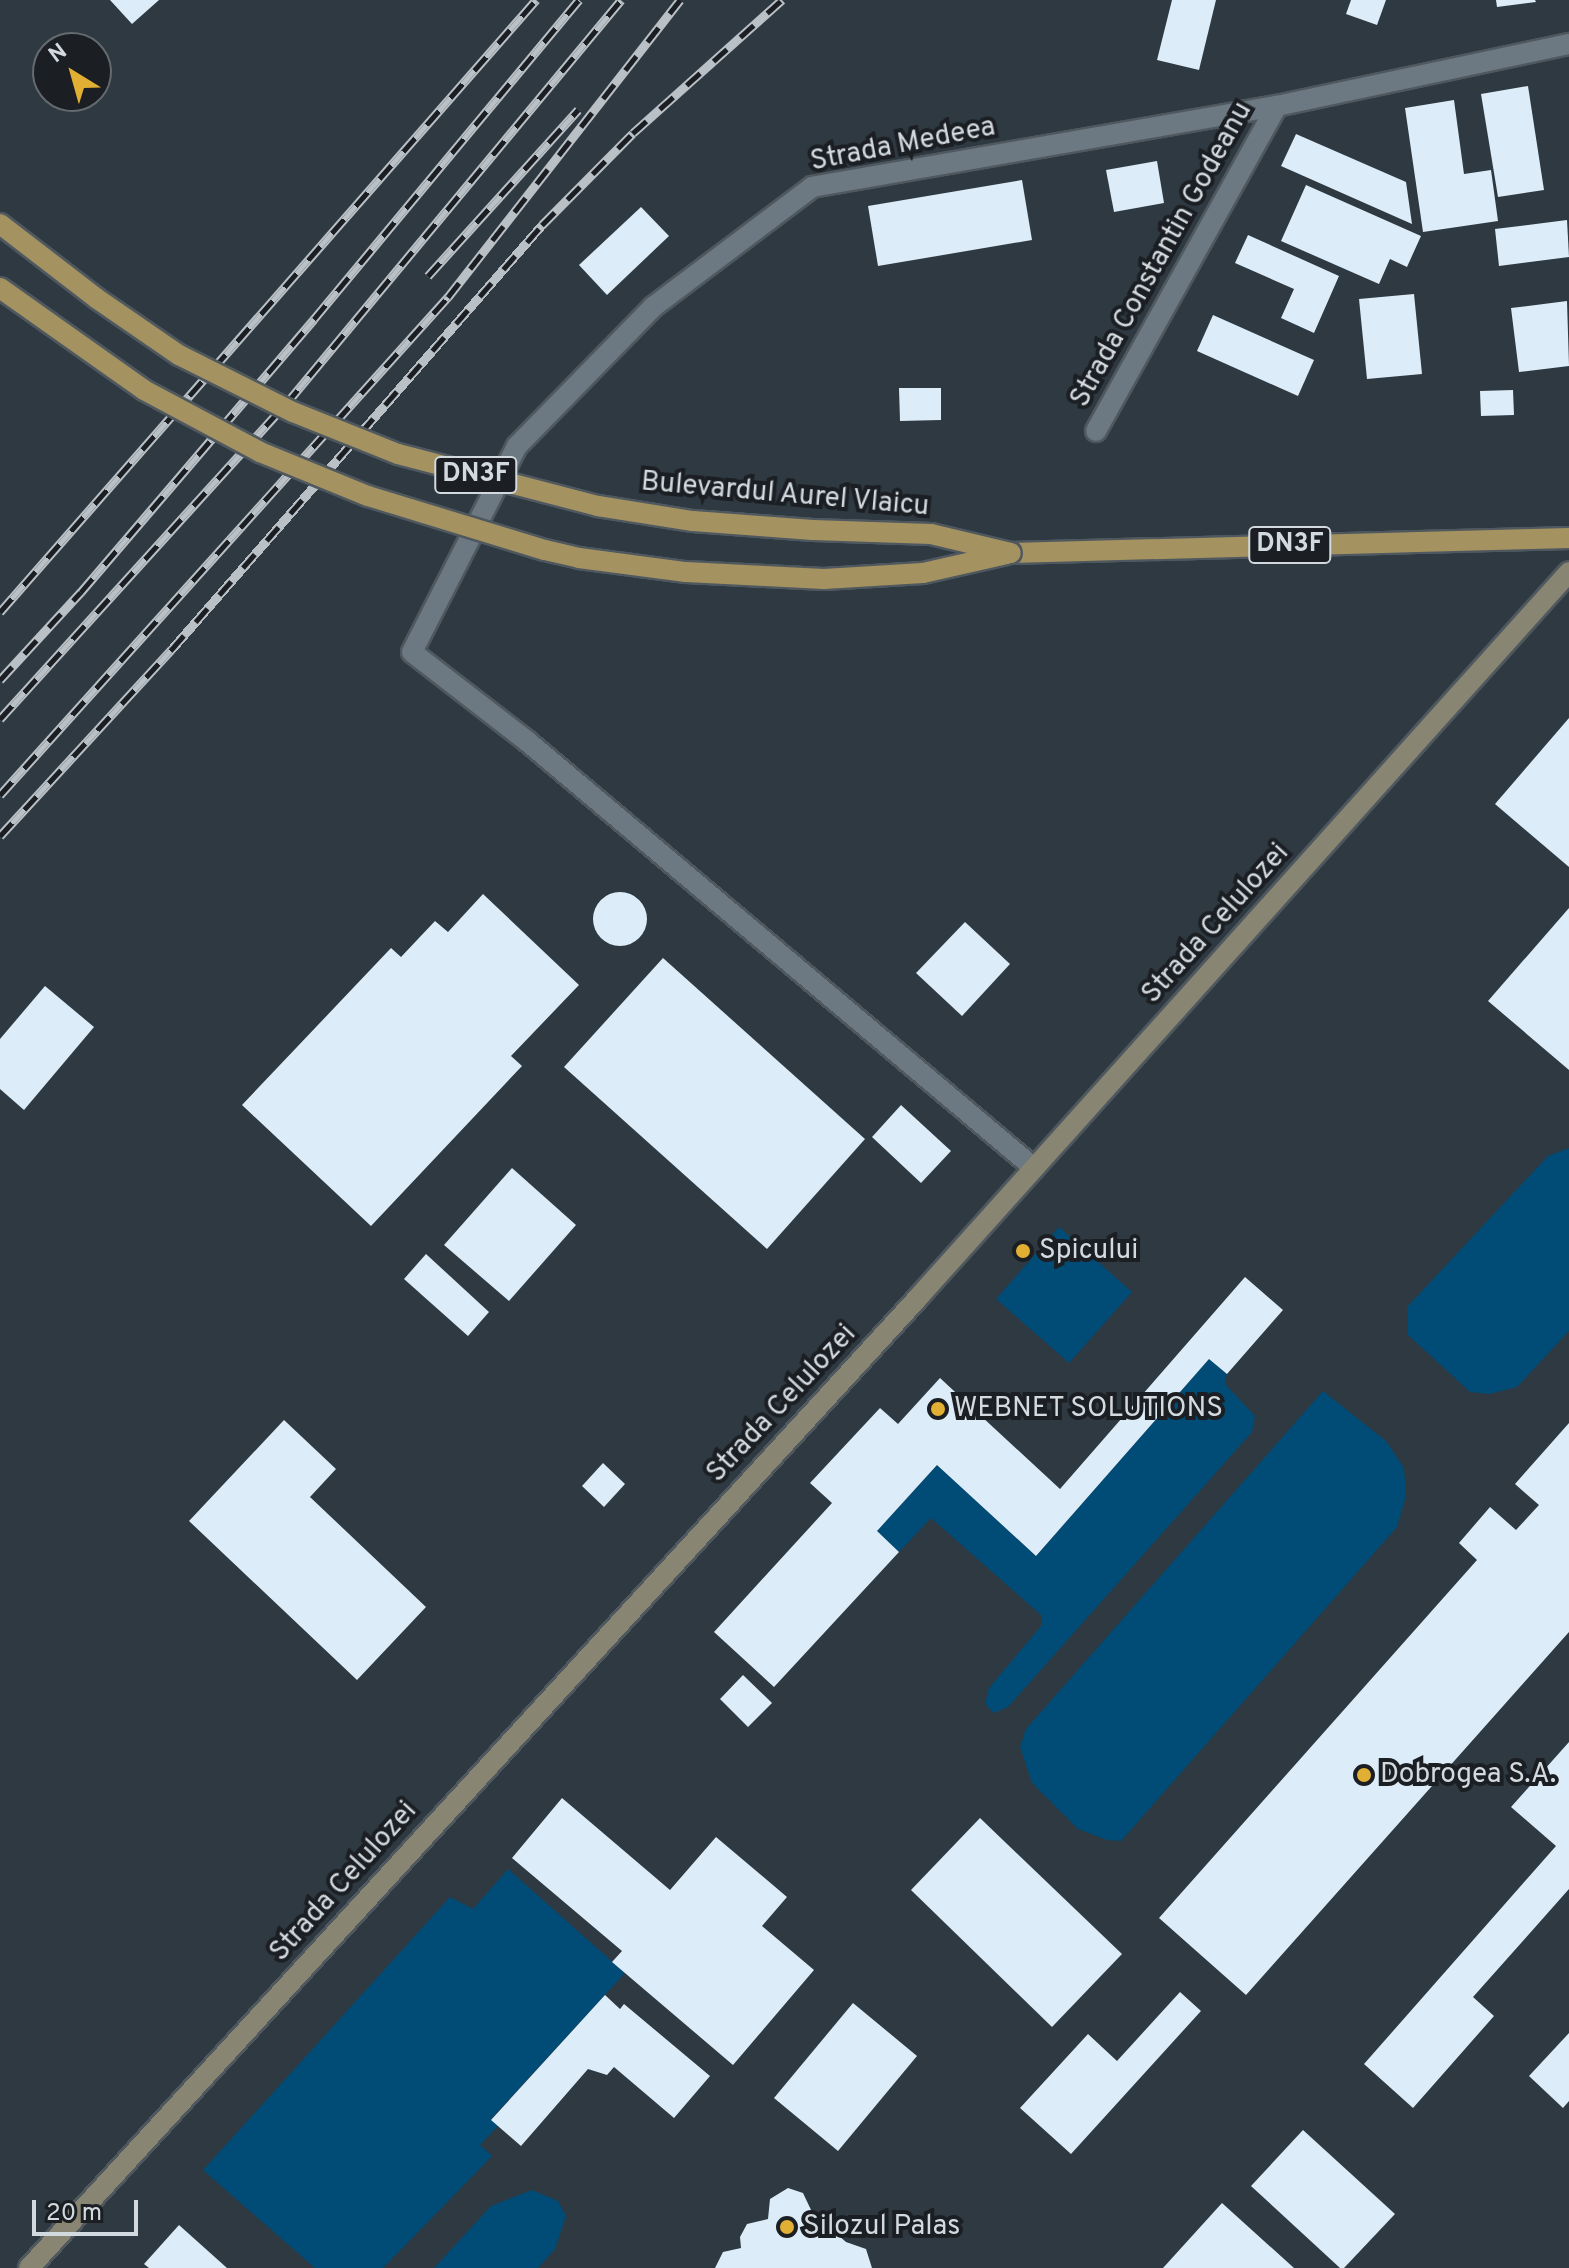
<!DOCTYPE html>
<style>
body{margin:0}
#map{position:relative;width:1569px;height:2268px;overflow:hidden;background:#2e3941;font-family:Overpass,sans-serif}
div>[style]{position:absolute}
.green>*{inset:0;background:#014c76}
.building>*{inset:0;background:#dcecf9}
.round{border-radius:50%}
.roads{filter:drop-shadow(2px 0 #4f585f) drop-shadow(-2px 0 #4f585f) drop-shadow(0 2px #4f585f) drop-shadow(0 -2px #4f585f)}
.street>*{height:20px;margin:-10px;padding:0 10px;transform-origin:10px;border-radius:10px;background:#6c7882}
.secondary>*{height:20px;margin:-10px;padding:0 10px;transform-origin:10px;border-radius:10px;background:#888572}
.primary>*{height:20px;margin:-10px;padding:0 10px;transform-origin:10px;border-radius:10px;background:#a49261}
.rail>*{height:9px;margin-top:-4.5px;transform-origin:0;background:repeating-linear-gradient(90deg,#1b1f23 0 18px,#b9c0c6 0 36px);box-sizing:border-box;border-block:2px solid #b9c0c6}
.bridges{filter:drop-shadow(2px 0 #4f585f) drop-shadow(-2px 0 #4f585f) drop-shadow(0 2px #4f585f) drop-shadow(0 -2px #4f585f)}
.primary-bridge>*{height:20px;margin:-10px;padding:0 10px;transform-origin:10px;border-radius:10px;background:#a49261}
.dots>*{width:22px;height:22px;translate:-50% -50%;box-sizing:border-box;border:4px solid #1b1f23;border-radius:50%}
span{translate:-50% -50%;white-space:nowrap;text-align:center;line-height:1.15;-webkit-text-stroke:8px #1b1f23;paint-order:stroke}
.shield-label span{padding:2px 6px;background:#1b1f23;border:2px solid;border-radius:6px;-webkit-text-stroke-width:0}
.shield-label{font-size:26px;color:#d3dadf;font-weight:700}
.street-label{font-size:28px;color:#d3dadf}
.poi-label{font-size:28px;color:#d3dadf}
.left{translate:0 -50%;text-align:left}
.north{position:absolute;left:32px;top:32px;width:80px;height:80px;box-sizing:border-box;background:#1b1f23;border:2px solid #656a6e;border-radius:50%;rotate:323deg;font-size:22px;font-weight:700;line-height:32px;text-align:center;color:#d3dadf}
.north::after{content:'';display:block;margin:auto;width:28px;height:36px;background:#e1af34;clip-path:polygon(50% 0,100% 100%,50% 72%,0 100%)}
.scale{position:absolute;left:32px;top:2200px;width:106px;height:36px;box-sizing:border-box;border:4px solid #d3dadf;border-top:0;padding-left:10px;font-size:24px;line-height:28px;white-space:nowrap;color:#d3dadf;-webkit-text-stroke:6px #1b1f23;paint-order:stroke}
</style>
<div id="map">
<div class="green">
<div style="clip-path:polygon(1569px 1148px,1569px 1331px,1517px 1387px,1489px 1394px,1470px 1392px,1408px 1335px,1407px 1307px,1548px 1156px)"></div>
<div style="clip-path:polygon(1059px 1227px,1132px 1292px,1069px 1363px,996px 1299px)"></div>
<div style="clip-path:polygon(1209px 1359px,1227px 1374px,1225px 1384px,1255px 1416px,1252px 1432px,1008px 1707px,994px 1713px,985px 1704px,989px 1688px,1041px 1626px,1042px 1616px,931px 1518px,899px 1552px,877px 1531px,937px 1465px,1036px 1556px)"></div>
<div style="clip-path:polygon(1323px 1391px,1386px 1441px,1404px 1468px,1406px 1496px,1397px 1527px,1121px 1841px,1107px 1840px,1078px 1829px,1032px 1783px,1020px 1747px,1026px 1729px)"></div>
<div style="clip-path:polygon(508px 1869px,625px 1973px,491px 2119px,498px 2126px,480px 2145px,492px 2156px,383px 2268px,315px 2268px,203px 2170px,450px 1897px,473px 1909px)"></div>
<div style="clip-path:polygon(532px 2190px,558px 2201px,566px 2216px,555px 2249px,538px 2268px,434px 2268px,491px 2206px)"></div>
</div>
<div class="building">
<div style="clip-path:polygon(110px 0,159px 0,132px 24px)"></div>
<div style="clip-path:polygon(1172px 0,1216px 0,1199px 70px,1157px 60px)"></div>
<div style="clip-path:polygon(1351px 0,1386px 0,1377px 25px,1346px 14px)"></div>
<div style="clip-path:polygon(1496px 0,1535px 0,1536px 2px,1497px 7px)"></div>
<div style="clip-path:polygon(1528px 86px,1544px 190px,1498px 197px,1481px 94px)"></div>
<div style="clip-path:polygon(1454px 100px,1464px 174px,1491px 170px,1498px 221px,1423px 232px,1405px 108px)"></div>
<div style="clip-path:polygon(1296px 134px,1406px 182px,1412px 224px,1281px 166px)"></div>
<div style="clip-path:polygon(1157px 161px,1164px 203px,1114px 212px,1106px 170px)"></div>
<div style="clip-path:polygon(1022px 180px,1032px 240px,878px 266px,868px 206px)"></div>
<div style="clip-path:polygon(1306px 185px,1421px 236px,1407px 267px,1390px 259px,1379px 284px,1281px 241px)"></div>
<div style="clip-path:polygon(641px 207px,669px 236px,607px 295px,579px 265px)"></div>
<div style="clip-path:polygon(1567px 220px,1569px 257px,1499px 266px,1495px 229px)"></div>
<div style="clip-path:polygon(1248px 235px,1339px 276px,1314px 333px,1281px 318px,1294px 289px,1235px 263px)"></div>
<div style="clip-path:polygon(1414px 294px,1422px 374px,1367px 379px,1359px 299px)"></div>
<div style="clip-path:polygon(1567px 301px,1569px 366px,1519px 372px,1511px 308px)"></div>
<div style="clip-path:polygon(1213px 315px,1314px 360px,1298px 396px,1197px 351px)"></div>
<div style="clip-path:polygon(899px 388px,941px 388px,941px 420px,900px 421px)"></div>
<div style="clip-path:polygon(1513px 390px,1514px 415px,1481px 416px,1480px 391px)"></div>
<div style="clip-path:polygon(1569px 718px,1569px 867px,1495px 804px)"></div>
<div class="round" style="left:593px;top:892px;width:54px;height:54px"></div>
<div style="clip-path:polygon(483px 894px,579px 985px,511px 1056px,522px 1066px,371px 1226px,242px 1105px,391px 948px,401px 957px,435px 921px,448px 932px)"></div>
<div style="clip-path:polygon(1569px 908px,1569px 1070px,1488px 1001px)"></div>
<div style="clip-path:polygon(965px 922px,1010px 964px,962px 1016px,916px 973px)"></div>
<div style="clip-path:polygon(663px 958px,865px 1139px,767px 1249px,564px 1067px)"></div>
<div style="clip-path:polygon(45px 986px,94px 1027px,24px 1110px,0 1089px,0 1039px)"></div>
<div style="clip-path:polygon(901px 1105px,951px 1151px,921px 1183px,872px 1137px)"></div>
<div style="clip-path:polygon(512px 1168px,576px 1225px,509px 1301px,444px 1245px)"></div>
<div style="clip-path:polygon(426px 1254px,489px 1312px,468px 1336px,404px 1279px)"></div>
<div style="clip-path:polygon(1245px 1277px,1283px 1310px,1227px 1374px,1209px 1359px,1036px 1556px,937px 1465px,877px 1531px,899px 1552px,774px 1687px,714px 1632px,832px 1503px,810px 1483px,880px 1408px,898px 1424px,940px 1378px,1060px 1489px)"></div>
<div style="clip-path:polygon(284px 1420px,336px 1469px,310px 1497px,426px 1607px,357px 1680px,189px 1521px)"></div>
<div style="clip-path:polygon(1569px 1423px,1569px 1632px,1246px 1995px,1159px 1918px,1477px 1560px,1459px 1543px,1490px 1507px,1516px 1530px,1539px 1505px,1515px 1484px)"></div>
<div style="clip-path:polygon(603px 1463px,625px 1484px,604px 1507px,582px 1486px)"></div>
<div style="clip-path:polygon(743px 1675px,772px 1703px,748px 1727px,720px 1699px)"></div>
<div style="clip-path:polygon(1569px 1742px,1569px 1889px,1473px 1997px,1494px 2016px,1413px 2108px,1364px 2064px,1556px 1846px,1511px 1807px)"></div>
<div style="clip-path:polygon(562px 1798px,670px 1890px,716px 1837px,787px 1897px,762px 1926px,814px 1970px,733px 2065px,612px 1962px,622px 1951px,512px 1858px)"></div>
<div style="clip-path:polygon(980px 1818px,1122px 1954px,1052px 2027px,911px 1890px)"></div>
<div style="clip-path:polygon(1180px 1992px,1201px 2011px,1071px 2154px,1020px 2108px,1088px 2034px,1117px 2061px)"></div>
<div style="clip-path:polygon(605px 1995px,620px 2009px,624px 2004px,710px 2076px,674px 2118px,614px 2067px,607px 2075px,588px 2069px,521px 2146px,491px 2120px)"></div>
<div style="clip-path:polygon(853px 2003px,917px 2056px,838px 2151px,774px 2098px)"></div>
<div style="clip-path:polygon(1569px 2033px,1569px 2101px,1563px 2108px,1529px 2076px)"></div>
<div style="clip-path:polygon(1303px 2130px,1395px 2214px,1344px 2268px,1340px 2268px,1251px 2186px)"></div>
<div style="clip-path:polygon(788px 2188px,803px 2193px,812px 2212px,846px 2242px,866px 2249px,872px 2268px,715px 2268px,723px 2252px,741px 2248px,740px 2237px,747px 2224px,768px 2219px,770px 2199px)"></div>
<div style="clip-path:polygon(1222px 2203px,1294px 2268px,1163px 2268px)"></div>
<div style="clip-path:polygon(179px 2225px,227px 2268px,149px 2268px,144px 2264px)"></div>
</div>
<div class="roads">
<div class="street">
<div style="left:1096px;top:431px;width:372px;rotate:-60.9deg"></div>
<div style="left:1034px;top:1168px;width:663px;rotate:-139.9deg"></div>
<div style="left:527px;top:741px;width:145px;rotate:-142.3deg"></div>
<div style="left:412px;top:652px;width:231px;rotate:-63deg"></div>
<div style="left:517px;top:446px;width:194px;rotate:-45.6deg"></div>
<div style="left:653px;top:307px;width:199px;rotate:-37deg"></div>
<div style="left:812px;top:187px;width:472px;rotate:-9.9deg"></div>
<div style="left:1277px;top:106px;width:299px;rotate:-12deg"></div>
</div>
<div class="secondary">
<div style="left:29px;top:2268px;width:1312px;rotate:-47.5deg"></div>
<div style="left:915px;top:1301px;width:979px;rotate:-48.1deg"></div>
</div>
<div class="primary">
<div style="left:1011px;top:553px;width:558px;rotate:-1.54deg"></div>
</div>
</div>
<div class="rail">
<div style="left:428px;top:276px;width:224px;rotate:-47.9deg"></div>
<div style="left:0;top:612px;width:814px;rotate:-48.79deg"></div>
<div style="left:0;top:680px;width:120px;rotate:-47.4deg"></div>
<div style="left:81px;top:592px;width:359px;rotate:-49.5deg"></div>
<div style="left:314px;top:319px;width:415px;rotate:-50.3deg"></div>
<div style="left:0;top:719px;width:425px;rotate:-47.8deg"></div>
<div style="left:286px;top:404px;width:525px;rotate:-50.33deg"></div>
<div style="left:0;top:795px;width:670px;rotate:-48.03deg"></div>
<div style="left:448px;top:297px;width:377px;rotate:-52deg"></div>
<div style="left:0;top:836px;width:254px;rotate:-47.4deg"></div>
<div style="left:172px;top:649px;width:563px;rotate:-48.89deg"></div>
<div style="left:542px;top:225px;width:129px;rotate:-45.3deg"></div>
<div style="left:633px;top:133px;width:200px;rotate:-41.8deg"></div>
</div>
<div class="bridges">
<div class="primary-bridge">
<div style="left:0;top:224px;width:121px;rotate:37.6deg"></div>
<div style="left:96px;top:298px;width:101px;rotate:34.5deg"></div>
<div style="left:179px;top:355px;width:127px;rotate:26.6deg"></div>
<div style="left:293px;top:412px;width:113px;rotate:21.8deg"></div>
<div style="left:398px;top:454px;width:207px;rotate:14.6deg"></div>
<div style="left:598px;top:506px;width:96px;rotate:9deg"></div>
<div style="left:693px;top:521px;width:120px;rotate:4.3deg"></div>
<div style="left:813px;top:530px;width:118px;rotate:1.9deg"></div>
<div style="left:931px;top:534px;width:82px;rotate:13.4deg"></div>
<div style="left:0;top:288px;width:176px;rotate:35.3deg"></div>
<div style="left:144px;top:390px;width:132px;rotate:28.1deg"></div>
<div style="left:260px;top:452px;width:117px;rotate:22.2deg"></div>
<div style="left:368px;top:496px;width:185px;rotate:17deg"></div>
<div style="left:545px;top:550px;width:35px;rotate:13deg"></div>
<div style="left:579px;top:558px;width:108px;rotate:7.5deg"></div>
<div style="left:686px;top:572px;width:138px;rotate:2.9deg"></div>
<div style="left:824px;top:579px;width:99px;rotate:-3.5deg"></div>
<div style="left:923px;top:573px;width:86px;rotate:-12.7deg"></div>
</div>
</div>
<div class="dots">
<div style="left:1023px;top:1251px;background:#e1af34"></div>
<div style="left:938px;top:1409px;background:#e1af34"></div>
<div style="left:1364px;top:1775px;background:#e1af34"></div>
<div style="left:787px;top:2227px;background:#e1af34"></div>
</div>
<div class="shield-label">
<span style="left:476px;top:475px">DN3F</span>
<span style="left:1290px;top:545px">DN3F</span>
</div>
<div class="street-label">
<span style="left:903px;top:145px;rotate:-11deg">Strada Medeea</span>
<span style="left:1162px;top:255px;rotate:-61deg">Strada Constantin Godeanu</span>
<span style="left:785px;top:495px;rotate:5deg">Bulevardul Aurel Vlaicu</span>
<span style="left:1216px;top:924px;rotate:-48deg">Strada Celulozei</span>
<span style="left:782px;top:1404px;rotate:-47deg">Strada Celulozei</span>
<span style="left:344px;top:1882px;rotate:-48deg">Strada Celulozei</span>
</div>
<div class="poi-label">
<span class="left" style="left:1039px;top:1251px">Spicului</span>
<span class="left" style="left:954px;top:1409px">WEBNET SOLUTIONS</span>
<span class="left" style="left:1380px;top:1775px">Dobrogea S.A.</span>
<span class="left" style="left:803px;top:2227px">Silozul Palas</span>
</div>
<div class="north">N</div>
<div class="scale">20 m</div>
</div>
